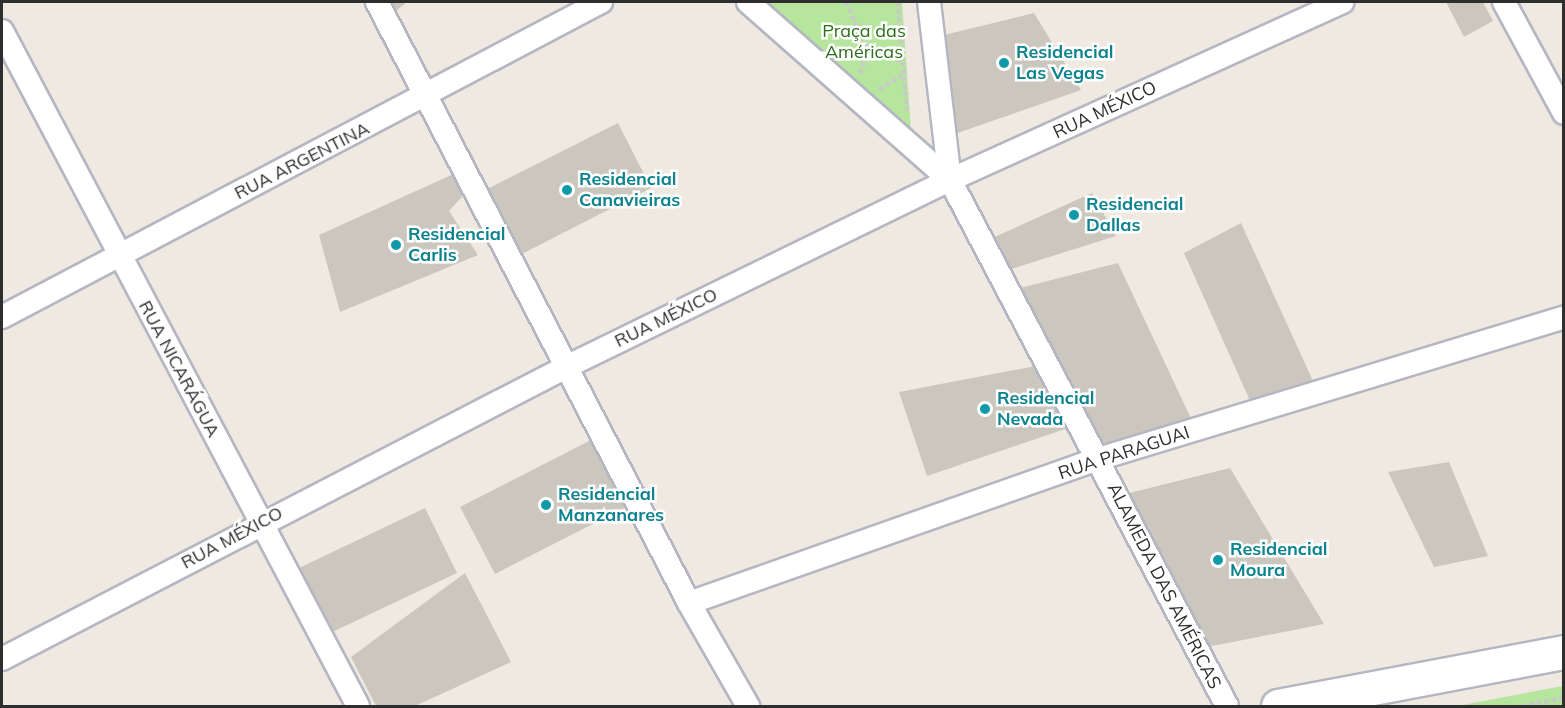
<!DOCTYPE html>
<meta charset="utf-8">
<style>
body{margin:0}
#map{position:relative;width:1565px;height:708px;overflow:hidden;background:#efe9e1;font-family:Mulish,sans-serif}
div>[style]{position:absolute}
.green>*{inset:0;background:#b6e59e}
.building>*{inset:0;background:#cbc7bf}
.path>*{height:4px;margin-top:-2px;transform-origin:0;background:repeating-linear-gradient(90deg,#c9c9c9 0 4.5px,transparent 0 7.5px)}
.roads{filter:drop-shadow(2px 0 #b4b7c1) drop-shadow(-2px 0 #b4b7c1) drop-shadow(0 2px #b4b7c1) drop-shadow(0 -2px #b4b7c1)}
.minor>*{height:22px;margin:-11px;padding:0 11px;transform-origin:11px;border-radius:11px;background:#fff}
.secondary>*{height:33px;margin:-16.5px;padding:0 16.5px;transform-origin:16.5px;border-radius:16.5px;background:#fff}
.dots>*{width:16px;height:16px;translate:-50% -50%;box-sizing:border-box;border:3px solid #fff;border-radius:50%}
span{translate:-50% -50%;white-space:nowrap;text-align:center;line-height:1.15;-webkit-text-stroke:5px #fff;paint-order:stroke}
.park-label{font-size:18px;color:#2c6e1b}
.culture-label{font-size:18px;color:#0d838f;font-weight:700}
.left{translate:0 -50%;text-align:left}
.street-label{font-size:18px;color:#2e2e2e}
.frame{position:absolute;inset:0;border:3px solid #2e2e2e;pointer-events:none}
</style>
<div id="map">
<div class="green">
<div style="clip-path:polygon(753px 2px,902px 2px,911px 131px,910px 131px)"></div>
<div style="clip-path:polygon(1563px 686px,1563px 706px,1457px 706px)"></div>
</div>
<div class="building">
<div style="clip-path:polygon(386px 2px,407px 2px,392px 14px)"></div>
<div style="clip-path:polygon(1446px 2px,1483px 2px,1493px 21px,1464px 37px)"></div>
<div style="clip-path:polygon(1034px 13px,1081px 90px,952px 135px,940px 36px)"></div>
<div style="clip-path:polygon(618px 123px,651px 188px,516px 257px,483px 191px)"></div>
<div style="clip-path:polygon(460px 171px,470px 188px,449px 211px,478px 255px,340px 312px,319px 235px)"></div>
<div style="clip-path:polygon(1092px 193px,1116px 236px,1005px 271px,988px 240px)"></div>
<div style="clip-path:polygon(1241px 223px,1318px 392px,1255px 412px,1184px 253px)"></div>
<div style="clip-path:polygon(1118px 263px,1195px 427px,1101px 456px,1016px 289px)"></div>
<div style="clip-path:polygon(1041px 365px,1074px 426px,927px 476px,899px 392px)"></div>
<div style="clip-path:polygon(597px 437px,632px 504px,495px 574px,460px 507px)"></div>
<div style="clip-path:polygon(1449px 462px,1488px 556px,1434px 567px,1388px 472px)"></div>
<div style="clip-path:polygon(1230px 468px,1324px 624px,1197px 649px,1117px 496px)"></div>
<div style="clip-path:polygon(425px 508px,457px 573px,328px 634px,297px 569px)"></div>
<div style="clip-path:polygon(465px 573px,511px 662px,415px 706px,376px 706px,351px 657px)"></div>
</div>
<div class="path">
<div style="left:846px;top:2px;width:53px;rotate:65.4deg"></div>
<div style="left:898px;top:2px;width:109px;rotate:85.3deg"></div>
<div style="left:860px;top:73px;width:24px;rotate:-71deg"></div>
<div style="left:868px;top:50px;width:37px;rotate:19deg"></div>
<div style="left:879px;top:89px;width:28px;rotate:-30deg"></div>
<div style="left:1522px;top:706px;width:43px;rotate:-10.8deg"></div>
</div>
<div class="roads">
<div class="minor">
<div style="left:377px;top:2px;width:677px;rotate:62.56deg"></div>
<div style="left:689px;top:603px;width:119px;rotate:60.2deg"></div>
<div style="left:748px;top:2px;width:269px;rotate:41.4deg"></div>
<div style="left:929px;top:2px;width:179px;rotate:83.3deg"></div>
<div style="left:950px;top:180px;width:594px;rotate:62.23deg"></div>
<div style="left:1504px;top:2px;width:126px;rotate:61.6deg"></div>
<div style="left:2px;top:31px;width:763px;rotate:62.19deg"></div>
<div style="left:2px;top:317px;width:677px;rotate:-27.74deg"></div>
<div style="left:689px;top:603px;width:434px;rotate:-19.4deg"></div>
<div style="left:1098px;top:459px;width:487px;rotate:-16.9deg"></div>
<div style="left:2px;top:659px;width:637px;rotate:-27.37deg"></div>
<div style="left:568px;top:366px;width:425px;rotate:-26deg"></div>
<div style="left:950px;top:180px;width:431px;rotate:-24.4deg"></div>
</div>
<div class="secondary">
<div style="left:1278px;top:706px;width:291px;rotate:-10.7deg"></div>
</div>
</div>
<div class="dots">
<div style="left:1004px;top:63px;background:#0f9aa8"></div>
<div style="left:567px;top:190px;background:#0f9aa8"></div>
<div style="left:1074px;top:215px;background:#0f9aa8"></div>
<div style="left:396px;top:245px;background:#0f9aa8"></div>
<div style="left:985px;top:409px;background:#0f9aa8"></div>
<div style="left:546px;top:505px;background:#0f9aa8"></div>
<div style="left:1218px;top:560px;background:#0f9aa8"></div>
</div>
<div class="park-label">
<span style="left:864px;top:42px">Praça das<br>Américas</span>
</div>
<div class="culture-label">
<span class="left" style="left:1016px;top:63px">Residencial<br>Las Vegas</span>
<span class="left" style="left:579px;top:190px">Residencial<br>Canavieiras</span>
<span class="left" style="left:1086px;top:215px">Residencial<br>Dallas</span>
<span class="left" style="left:408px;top:245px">Residencial<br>Carlis</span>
<span class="left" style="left:997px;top:409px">Residencial<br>Nevada</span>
<span class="left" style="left:558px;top:505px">Residencial<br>Manzanares</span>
<span class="left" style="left:1230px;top:560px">Residencial<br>Moura</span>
</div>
<div class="street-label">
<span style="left:1105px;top:110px;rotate:-25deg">RUA MÉXICO</span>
<span style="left:302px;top:161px;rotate:-27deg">RUA ARGENTINA</span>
<span style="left:666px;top:318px;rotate:-26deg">RUA MÉXICO</span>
<span style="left:179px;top:369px;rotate:62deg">RUA NICARÁGUA</span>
<span style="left:1124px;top:453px;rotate:-18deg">RUA PARAGUAI</span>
<span style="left:232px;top:538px;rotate:-28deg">RUA MÉXICO</span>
<span style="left:1164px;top:586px;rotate:63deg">ALAMEDA DAS AMÉRICAS</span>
</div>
<div class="frame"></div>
</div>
